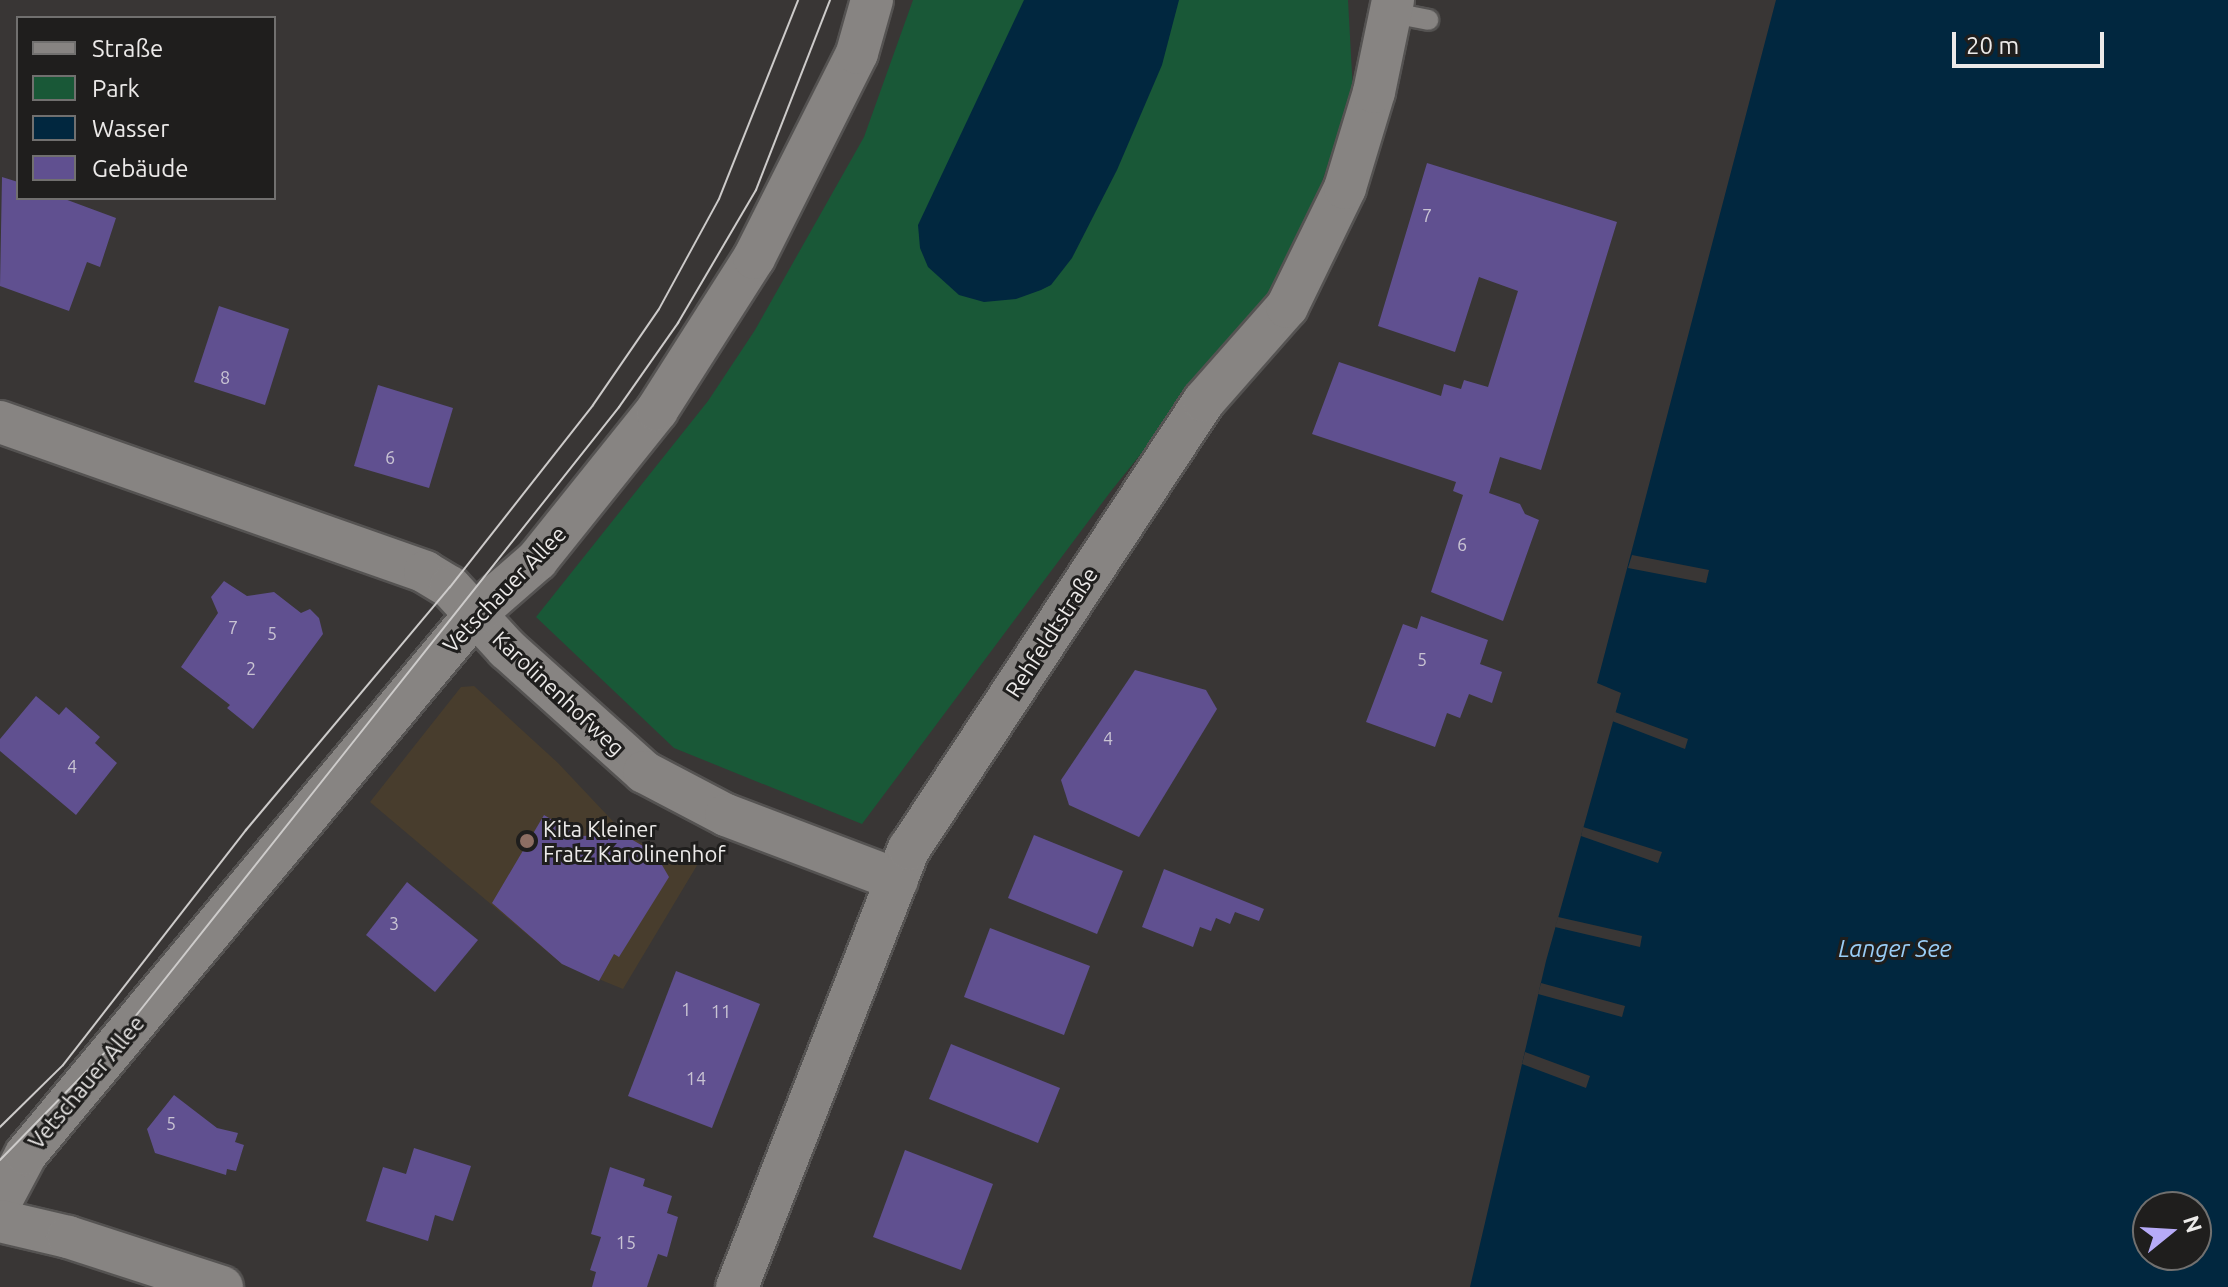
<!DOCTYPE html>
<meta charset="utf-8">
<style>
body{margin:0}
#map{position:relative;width:2228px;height:1287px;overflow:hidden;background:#393635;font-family:Ubuntu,sans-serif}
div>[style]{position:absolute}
.education>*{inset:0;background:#483d2d}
.green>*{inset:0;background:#195837}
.water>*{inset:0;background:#01273f}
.pier>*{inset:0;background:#393635}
.building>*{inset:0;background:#605090}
.roads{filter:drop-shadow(2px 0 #555352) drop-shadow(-2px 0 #555352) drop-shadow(0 2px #555352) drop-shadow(0 -2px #555352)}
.service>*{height:20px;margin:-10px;padding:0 10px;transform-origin:10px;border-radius:10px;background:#878482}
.minor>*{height:42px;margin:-21px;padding:0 21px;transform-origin:21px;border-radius:21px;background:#878482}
.tram>*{height:2px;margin:-1px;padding:0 1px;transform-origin:1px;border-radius:1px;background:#cdcbca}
.dots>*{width:22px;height:22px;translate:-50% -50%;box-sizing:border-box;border:4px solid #1f1e1d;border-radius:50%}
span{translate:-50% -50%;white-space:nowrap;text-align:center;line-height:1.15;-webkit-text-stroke:6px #1f1e1d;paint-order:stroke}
.number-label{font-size:18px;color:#c9c4d3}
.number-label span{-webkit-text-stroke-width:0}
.street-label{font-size:22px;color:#eceae9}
.poi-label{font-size:22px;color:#eceae9}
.left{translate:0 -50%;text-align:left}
.water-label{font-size:24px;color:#99cdf6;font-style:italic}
.legend{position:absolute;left:16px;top:16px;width:260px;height:184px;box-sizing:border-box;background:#1f1e1d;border:2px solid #71706f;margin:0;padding:10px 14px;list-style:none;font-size:24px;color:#eceae9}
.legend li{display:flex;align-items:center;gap:16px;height:40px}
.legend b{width:40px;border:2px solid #71706f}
.north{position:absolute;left:2132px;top:1191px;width:80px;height:80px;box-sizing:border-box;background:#1f1e1d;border:2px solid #71706f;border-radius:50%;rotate:72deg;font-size:22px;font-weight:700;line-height:32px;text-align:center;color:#eceae9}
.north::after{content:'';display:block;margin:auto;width:28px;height:36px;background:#b7abf8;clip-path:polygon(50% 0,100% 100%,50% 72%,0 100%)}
.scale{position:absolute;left:1952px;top:32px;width:152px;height:36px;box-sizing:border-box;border:4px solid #eceae9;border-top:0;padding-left:10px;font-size:24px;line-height:28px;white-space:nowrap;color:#eceae9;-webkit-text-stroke:6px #1f1e1d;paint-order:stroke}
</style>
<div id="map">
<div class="education">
<div style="clip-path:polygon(474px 686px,558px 763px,624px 833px,657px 852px,670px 849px,699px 862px,623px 989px,562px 964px,370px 802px,461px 687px)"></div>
</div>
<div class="green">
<div style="clip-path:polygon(913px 0,1348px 0,1353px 92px,1315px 202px,1283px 277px,1111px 491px,862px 824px,674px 748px,536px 617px,708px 401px,755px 330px,864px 137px)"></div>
</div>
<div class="water">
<div style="clip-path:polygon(1024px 0,1179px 0,1162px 65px,1117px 170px,1072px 258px,1051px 285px,1041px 290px,1016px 299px,984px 302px,959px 295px,928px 267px,920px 248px,918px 225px)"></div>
<div style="clip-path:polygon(evenodd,1776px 0,2228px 0,2228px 1287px,1470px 1287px,1546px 961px,1621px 693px,1597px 683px,1776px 0,2148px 1207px,2196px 1207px,2196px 1255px,2148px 1255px,2148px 1207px)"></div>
</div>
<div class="pier">
<div style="clip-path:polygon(1632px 555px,1709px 570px,1706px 583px,1628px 568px)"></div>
<div style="clip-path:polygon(1615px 712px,1688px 739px,1685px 749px,1612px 721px)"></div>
<div style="clip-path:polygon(1583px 827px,1662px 852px,1658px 863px,1581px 836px)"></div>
<div style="clip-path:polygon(1558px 917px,1642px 936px,1640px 947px,1555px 927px)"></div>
<div style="clip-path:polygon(1541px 983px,1625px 1006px,1622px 1017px,1538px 994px)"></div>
<div style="clip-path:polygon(1525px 1052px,1590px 1076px,1586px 1088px,1522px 1064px)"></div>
</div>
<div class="building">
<div style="clip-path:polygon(1427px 163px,1617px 222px,1541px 470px,1500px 457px,1489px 493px,1520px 504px,1525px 514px,1539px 520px,1503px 621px,1431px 592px,1463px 495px,1453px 491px,1456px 482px,1312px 434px,1339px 362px,1441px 396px,1444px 384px,1461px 389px,1464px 380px,1488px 387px,1518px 291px,1479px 277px,1455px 352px,1378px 326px)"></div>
<div style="clip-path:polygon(2px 177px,18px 182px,18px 198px,62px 198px,116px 218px,100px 267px,87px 262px,69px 311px,0 286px)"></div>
<div style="clip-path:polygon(219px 306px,289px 329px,265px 405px,194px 382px)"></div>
<div style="clip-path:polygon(378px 385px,453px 408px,429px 488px,354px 466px)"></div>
<div style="clip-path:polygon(224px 581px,247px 596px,274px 592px,301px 613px,310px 609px,319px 618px,323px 634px,253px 729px,227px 708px,230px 705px,181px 667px,218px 613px,211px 597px)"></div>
<div style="clip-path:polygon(1421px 616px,1488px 640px,1480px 664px,1502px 672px,1492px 703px,1469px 694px,1460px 718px,1447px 713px,1435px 747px,1366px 722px,1403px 624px,1417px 629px)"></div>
<div style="clip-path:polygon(1135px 670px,1206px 690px,1217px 709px,1139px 837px,1069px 805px,1061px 780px)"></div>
<div style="clip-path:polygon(36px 696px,59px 715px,66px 707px,100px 737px,95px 743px,117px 763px,76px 815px,0 751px,0 739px)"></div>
<div style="clip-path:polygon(544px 815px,579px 836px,624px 835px,655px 853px,669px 877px,619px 957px,614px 954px,599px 981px,562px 964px,492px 903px)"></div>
<div style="clip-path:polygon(1034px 835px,1123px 871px,1097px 934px,1008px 898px)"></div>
<div style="clip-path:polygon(1164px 869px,1264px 909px,1259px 921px,1235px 912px,1230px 924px,1216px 918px,1211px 931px,1200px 927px,1193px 947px,1142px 927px)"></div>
<div style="clip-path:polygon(407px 882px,478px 940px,435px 992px,366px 935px)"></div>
<div style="clip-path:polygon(990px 928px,1090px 966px,1064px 1035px,964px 997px)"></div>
<div style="clip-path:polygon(676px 971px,760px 1004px,712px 1128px,628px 1096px)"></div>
<div style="clip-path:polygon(951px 1044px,1060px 1088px,1038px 1143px,929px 1099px)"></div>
<div style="clip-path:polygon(174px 1095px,217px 1128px,238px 1133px,235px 1142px,244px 1145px,236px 1171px,227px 1169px,226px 1175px,155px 1153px,147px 1129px)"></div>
<div style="clip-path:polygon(414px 1148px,471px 1166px,453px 1221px,435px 1215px,428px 1241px,366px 1221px,383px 1167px,406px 1174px)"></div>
<div style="clip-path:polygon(905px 1150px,993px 1184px,961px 1270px,873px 1237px)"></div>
<div style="clip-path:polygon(610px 1167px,645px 1179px,643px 1186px,672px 1196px,667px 1213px,678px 1217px,667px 1257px,658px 1254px,647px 1287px,592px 1287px,596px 1272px,590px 1270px,601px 1237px,591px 1234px)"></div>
</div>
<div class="roads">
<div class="service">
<div style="left:1393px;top:13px;width:36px;rotate:11deg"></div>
</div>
<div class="minor">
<div style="left:0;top:422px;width:451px;rotate:19.4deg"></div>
<div style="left:425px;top:572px;width:29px;rotate:31deg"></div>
<div style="left:450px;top:587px;width:84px;rotate:47.4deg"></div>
<div style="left:507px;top:649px;width:184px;rotate:41.9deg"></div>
<div style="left:644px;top:772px;width:93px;rotate:27.7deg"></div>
<div style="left:726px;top:815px;width:183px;rotate:20.8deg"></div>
<div style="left:0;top:1203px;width:55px;rotate:-62deg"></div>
<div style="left:26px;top:1154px;width:704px;rotate:-50.25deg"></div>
<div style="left:476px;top:613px;width:81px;rotate:-41deg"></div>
<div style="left:537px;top:560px;width:192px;rotate:-51.3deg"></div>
<div style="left:657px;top:410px;width:180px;rotate:-57.5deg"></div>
<div style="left:754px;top:258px;width:229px;rotate:-63.3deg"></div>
<div style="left:857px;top:53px;width:55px;rotate:-74.2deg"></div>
<div style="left:0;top:1221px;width:70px;rotate:13.2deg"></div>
<div style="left:68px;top:1237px;width:162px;rotate:18deg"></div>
<div style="left:737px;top:1287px;width:471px;rotate:-68.6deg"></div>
<div style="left:909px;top:849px;width:536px;rotate:-56.64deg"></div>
<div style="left:1204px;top:401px;width:125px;rotate:-48.6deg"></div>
<div style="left:1287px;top:307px;width:132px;rotate:-64deg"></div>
<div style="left:1345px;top:188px;width:100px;rotate:-73.2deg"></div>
<div style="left:1374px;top:92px;width:94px;rotate:-78.3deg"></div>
</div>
</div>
<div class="tram">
<div style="left:0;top:1127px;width:88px;rotate:-44.5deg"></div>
<div style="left:63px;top:1065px;width:298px;rotate:-52.1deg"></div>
<div style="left:246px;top:830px;width:317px;rotate:-50deg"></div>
<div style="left:450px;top:587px;width:231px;rotate:-51.8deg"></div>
<div style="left:593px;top:405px;width:116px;rotate:-55.5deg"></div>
<div style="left:659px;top:309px;width:125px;rotate:-61.4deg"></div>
<div style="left:719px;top:199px;width:214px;rotate:-68.3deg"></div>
<div style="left:0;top:1160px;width:165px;rotate:-45.7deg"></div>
<div style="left:115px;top:1042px;width:811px;rotate:-51.56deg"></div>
<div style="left:619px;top:407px;width:103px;rotate:-54.9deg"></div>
<div style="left:678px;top:323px;width:154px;rotate:-59.6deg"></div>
<div style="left:756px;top:190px;width:204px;rotate:-68.7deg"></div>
</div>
<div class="dots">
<div style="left:527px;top:841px;background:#8d6e63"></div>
</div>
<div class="number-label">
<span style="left:1427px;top:215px">7</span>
<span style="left:225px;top:377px">8</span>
<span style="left:390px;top:457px">6</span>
<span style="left:1462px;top:544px">6</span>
<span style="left:233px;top:627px">7</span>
<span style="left:272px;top:633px">5</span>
<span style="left:1422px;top:659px">5</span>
<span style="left:251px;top:668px">2</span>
<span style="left:1108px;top:738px">4</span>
<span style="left:72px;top:766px">4</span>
<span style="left:394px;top:923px">3</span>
<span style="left:686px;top:1009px">1</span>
<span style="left:721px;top:1011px">11</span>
<span style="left:696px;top:1078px">14</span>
<span style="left:171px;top:1123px">5</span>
<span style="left:626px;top:1242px">15</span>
</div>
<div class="street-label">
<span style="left:504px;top:589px;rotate:-46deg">Vetschauer Allee</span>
<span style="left:1051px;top:632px;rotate:-57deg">Rehfeldtstraße</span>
<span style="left:559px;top:693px;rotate:43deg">Karolinenhofweg</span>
<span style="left:86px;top:1082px;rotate:-50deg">Vetschauer Allee</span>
</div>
<div class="poi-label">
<span class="left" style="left:543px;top:841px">Kita Kleiner<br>Fratz Karolinenhof</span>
</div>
<div class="water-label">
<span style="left:1895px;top:949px">Langer See</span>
</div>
<ul class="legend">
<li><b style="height:10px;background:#878482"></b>Straße</li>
<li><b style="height:22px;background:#195837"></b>Park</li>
<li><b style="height:22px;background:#01273f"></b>Wasser</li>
<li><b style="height:22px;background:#605090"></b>Gebäude</li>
</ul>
<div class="north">N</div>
<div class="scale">20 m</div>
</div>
